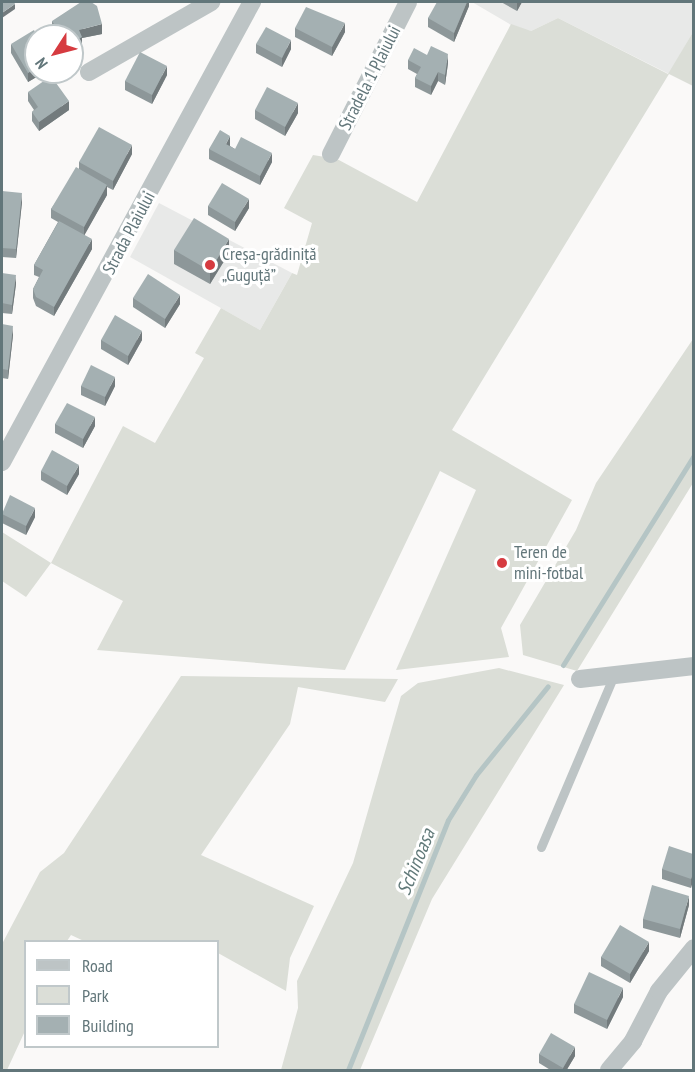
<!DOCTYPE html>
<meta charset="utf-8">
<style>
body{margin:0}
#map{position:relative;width:695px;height:1072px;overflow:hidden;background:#faf9f8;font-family:"PT Sans Narrow",sans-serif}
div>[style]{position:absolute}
.built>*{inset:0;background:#e8e9e8}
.green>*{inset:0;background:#dbded7}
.stream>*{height:5px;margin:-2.5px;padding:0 2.5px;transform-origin:2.5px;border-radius:2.5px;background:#b5c5c5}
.lane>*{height:9px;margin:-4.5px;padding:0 4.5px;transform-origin:4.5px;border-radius:4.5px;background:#bdc4c5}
.street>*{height:18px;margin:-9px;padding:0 9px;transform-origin:9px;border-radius:9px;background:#bdc4c5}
.wall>*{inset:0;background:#8d9799}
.shaded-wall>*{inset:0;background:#737b7d}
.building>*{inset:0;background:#a4b0b2}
.dots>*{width:16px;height:16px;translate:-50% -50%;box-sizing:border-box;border:3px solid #fff;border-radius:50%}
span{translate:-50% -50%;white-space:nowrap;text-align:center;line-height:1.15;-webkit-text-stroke:6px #fff;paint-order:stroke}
.street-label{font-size:18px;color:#62767a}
.poi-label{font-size:18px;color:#62767a}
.left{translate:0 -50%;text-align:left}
.water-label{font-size:20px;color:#627a7a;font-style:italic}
.frame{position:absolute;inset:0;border:3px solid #62767a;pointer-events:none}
.legend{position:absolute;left:24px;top:940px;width:195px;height:108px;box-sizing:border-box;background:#fff;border:2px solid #c0c8ca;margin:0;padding:8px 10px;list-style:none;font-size:18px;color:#62767a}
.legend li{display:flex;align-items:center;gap:12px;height:30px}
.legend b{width:30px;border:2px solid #c0c8ca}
.north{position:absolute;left:24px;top:24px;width:60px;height:60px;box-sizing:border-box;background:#fff;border:2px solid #c0c8ca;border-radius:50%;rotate:234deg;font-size:16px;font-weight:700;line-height:24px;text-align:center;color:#62767a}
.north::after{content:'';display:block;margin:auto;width:21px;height:27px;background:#d63b40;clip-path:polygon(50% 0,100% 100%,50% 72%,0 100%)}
</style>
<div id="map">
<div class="built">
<div style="clip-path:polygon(472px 2px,693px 2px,693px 32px,669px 74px,558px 18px,531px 31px,518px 29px)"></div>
<div style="clip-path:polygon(159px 203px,292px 273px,260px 330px,130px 257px)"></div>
</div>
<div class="green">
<div style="clip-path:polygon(558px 18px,668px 74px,693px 32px,693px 86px,669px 74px,452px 430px,572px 500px,501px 628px,509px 657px,396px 670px,476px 490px,440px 471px,345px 670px,97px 650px,123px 601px,51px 563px,26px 597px,2px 581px,2px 532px,51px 563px,123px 426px,155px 443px,204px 358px,195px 353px,221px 308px,260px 330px,292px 273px,297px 275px,312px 223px,284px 208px,313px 155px,337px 159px,417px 202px,511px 24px,531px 31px)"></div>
<div style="clip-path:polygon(693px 339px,693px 483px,577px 671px,523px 655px,520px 625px,576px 530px,596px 483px)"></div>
<div style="clip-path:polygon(499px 668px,564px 685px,432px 899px,360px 1070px,281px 1070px,298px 1008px,297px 981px,353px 863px,401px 696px,418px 683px)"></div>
<div style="clip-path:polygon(181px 676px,398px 679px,385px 702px,298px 687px,290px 724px,201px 855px,314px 906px,290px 958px,286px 991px,218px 953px,218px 942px,86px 942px,71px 935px,67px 941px,26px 942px,25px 1031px,7px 1070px,2px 1070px,2px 944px,40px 872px,64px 853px)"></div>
</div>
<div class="stream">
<div style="left:563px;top:665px;width:248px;rotate:-58deg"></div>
<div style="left:348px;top:1070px;width:269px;rotate:-68.2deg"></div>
<div style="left:448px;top:820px;width:53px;rotate:-58.1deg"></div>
<div style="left:476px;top:775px;width:114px;rotate:-51deg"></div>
</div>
<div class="lane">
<div style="left:541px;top:847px;width:187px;rotate:-67deg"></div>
</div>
<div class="street">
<div style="left:89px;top:72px;width:141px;rotate:-29.8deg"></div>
<div style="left:331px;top:154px;width:170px;rotate:-63.1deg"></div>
<div style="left:2px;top:462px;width:524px;rotate:-61.48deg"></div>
<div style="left:580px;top:679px;width:115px;rotate:-6.5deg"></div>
<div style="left:609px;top:1070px;width:38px;rotate:-50deg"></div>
<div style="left:633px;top:1041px;width:56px;rotate:-62.5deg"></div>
<div style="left:659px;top:991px;width:55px;rotate:-50.9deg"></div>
</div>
<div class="wall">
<div style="clip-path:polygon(469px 2px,469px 6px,454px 42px,428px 27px,428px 18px)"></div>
<div style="clip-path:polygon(501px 2px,522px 2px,517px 11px)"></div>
<div style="clip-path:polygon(52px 21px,102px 34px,82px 38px,82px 46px,72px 36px,56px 36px,52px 31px)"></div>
<div style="clip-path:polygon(295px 28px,345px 32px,332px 56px,295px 37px)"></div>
<div style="clip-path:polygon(11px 44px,36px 72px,45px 72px,28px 82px,11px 53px)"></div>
<div style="clip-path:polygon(256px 44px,291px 49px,282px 67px,256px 53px)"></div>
<div style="clip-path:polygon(427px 55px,448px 63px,445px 85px,438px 81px,431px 95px,415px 87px,415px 78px,417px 74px,408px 69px,408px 60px)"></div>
<div style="clip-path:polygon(167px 75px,152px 104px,125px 90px,125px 81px)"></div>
<div style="clip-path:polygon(28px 92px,69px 110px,39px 131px,32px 121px,32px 112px,34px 110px,28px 101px)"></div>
<div style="clip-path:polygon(255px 110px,298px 113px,285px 136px,255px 119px)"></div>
<div style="clip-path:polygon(230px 145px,230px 146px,235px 149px,272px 162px,260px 185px,209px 159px,209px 149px)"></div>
<div style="clip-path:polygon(132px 154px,113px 190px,107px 187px,107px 195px,84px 235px,92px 249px,54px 316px,36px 306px,33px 298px,33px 289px,39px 277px,34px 275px,34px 265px,58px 222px,51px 218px,51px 209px,79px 169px,79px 162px)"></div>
<div style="clip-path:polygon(2px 191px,22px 202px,16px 258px,2px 257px)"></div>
<div style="clip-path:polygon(208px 206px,249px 208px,235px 231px,208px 215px)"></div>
<div style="clip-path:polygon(174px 250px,229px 253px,210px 284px,174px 264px)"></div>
<div style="clip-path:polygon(2px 273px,16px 284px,12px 314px,2px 313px)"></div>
<div style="clip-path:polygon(133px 298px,180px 304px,165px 328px,133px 307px)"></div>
<div style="clip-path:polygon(2px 324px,13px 335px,8px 379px,2px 378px)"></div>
<div style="clip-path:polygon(101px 340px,142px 340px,128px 365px,101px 349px)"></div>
<div style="clip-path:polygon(81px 386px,115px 386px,105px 406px,81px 395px)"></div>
<div style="clip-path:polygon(55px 424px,95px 426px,83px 448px,55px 433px)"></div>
<div style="clip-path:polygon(41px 471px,79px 474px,67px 495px,41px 480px)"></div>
<div style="clip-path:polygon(2px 513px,35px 517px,26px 535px,2px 523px)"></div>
<div style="clip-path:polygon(693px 854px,691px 888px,662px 879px,662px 869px)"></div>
<div style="clip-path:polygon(689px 905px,680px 938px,643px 928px,643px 919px)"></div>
<div style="clip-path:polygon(649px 951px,630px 983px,601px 966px,601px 957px)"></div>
<div style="clip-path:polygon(623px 997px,607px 1029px,574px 1013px,574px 1004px)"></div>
<div style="clip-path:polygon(539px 1054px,575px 1056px,566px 1071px,552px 1071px,539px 1063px)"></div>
</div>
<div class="shaded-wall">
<div style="clip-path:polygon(467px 2px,469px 2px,469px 6px,454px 42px,454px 33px)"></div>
<div style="clip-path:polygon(517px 2px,522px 2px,517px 11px)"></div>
<div style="clip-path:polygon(15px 4px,15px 9px,2px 18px,2px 13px)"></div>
<div style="clip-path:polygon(345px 23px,345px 32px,332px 56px,332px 47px)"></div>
<div style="clip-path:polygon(102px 24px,102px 34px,82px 38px,82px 46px,72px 52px,72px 43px,79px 30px)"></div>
<div style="clip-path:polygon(291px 40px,291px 49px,282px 67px,282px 58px)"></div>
<div style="clip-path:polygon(448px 54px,448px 63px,445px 85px,445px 75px)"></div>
<div style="clip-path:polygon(167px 66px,167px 75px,152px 104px,152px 95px)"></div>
<div style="clip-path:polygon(36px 68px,36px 72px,45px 72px,28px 82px,28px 73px)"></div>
<div style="clip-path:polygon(438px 72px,438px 81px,431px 95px,431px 86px)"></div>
<div style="clip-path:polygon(69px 101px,69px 110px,39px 131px,39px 122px)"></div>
<div style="clip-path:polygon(298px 103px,298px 113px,285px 136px,285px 127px)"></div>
<div style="clip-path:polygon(230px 136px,230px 145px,226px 153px,226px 144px)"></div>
<div style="clip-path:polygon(2px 138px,3px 138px,3px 147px,2px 148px)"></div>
<div style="clip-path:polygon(132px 145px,132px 154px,113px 190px,113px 181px)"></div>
<div style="clip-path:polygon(272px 153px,272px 162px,260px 185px,260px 176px)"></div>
<div style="clip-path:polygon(107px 185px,107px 195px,84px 236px,84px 227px)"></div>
<div style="clip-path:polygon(22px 193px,22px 202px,16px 258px,16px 249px)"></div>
<div style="clip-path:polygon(249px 199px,249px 208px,235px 231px,235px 222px)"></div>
<div style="clip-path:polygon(92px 239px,92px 249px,54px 316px,54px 307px)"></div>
<div style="clip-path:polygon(229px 239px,229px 253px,210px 284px,210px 271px)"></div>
<div style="clip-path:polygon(16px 275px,16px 284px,12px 314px,12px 305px)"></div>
<div style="clip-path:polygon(180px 295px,180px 304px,165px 328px,165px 319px)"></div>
<div style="clip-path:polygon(13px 326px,13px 335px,8px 379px,8px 370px)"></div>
<div style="clip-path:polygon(142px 331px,142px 340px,128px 365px,128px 356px)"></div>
<div style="clip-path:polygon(115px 377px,115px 386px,105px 406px,105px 397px)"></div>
<div style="clip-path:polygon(95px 417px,95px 426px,83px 448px,83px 439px)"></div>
<div style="clip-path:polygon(79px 465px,79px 474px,67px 495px,67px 486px)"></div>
<div style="clip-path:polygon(35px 508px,35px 517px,26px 535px,26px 526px)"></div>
<div style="clip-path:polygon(693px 872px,693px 881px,691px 888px,691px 879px)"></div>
<div style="clip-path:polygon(689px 896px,689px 905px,680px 938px,680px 929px)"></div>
<div style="clip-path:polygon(649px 942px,649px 951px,630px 983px,630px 974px)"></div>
<div style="clip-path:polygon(623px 988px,623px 997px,607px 1029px,607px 1020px)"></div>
<div style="clip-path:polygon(575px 1047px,575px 1056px,566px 1071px,563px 1071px,563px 1068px)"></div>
</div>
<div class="building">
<div style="clip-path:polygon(2px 2px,14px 2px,15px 4px,2px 13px)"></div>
<div style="clip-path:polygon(81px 2px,91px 2px,97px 6px,102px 24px,79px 30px,82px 37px,72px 43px,72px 36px,62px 36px,52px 21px)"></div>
<div style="clip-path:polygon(437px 2px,467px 2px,454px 33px,428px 18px)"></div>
<div style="clip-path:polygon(306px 7px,345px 23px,332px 47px,295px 28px)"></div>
<div style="clip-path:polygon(266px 27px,291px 40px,282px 58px,256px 44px)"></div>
<div style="clip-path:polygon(34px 30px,37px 36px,36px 36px,36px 68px,28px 73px,11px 44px)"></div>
<div style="clip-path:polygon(431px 46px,448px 54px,445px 75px,438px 72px,431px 86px,415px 78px,421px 67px,408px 60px,414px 48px,427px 55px)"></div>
<div style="clip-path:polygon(140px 52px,167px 66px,152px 95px,125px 81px)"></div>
<div style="clip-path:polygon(51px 76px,69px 101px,39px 122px,32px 112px,38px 107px,28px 92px)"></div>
<div style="clip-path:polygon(267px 87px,298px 103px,285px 127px,255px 110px)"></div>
<div style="clip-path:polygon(99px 127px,132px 145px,113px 181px,79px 162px)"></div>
<div style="clip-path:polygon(220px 130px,230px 136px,226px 144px,235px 149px,241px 137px,272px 153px,260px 176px,209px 149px)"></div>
<div style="clip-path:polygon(76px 167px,107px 185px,84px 227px,51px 209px)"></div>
<div style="clip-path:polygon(222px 183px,249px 199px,235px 222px,208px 206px)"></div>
<div style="clip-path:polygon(2px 191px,22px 193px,16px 249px,2px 248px)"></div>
<div style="clip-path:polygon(194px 218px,229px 239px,210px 271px,174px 250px)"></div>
<div style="clip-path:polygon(59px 221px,92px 239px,54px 307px,36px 297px,33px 289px,43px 270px,34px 265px)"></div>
<div style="clip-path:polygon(2px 273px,16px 275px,12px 305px,2px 303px)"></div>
<div style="clip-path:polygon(148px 274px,180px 295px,165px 319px,133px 298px)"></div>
<div style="clip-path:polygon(115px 315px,142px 331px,128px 356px,101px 340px)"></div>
<div style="clip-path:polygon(2px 324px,13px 326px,8px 370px,2px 369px)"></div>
<div style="clip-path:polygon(91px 365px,115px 377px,105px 397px,81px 386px)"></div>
<div style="clip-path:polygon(67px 403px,95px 417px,83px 439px,55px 424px)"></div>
<div style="clip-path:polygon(52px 450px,79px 465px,67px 486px,41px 471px)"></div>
<div style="clip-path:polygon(10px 495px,35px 508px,26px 526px,2px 514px)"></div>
<div style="clip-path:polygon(669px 846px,693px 854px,693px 872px,691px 879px,662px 869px)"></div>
<div style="clip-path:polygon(652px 885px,689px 896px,680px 929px,643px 919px)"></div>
<div style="clip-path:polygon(620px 925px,649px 942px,630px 974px,601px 957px)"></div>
<div style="clip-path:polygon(589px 972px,623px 988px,607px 1020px,574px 1004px)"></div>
<div style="clip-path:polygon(551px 1033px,575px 1047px,563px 1068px,539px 1054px)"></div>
</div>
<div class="dots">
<div style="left:210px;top:265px;background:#d63b40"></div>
<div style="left:502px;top:563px;background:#d63b40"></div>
</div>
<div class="street-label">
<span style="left:370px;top:78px;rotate:-63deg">Stradela 1 Plaiului</span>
<span style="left:129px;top:233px;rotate:-62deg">Strada Plaiului</span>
</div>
<div class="poi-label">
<span class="left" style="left:222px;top:265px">Creșa-grădiniță<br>„Guguță”</span>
<span class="left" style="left:514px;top:563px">Teren de<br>mini-fotbal</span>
</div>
<div class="water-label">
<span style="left:416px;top:862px;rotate:-68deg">Schinoasa</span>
</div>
<div class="frame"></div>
<ul class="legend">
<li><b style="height:8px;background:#bdc4c5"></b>Road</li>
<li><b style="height:16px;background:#dbded7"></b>Park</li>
<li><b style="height:16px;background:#a4b0b2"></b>Building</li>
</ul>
<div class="north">N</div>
</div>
